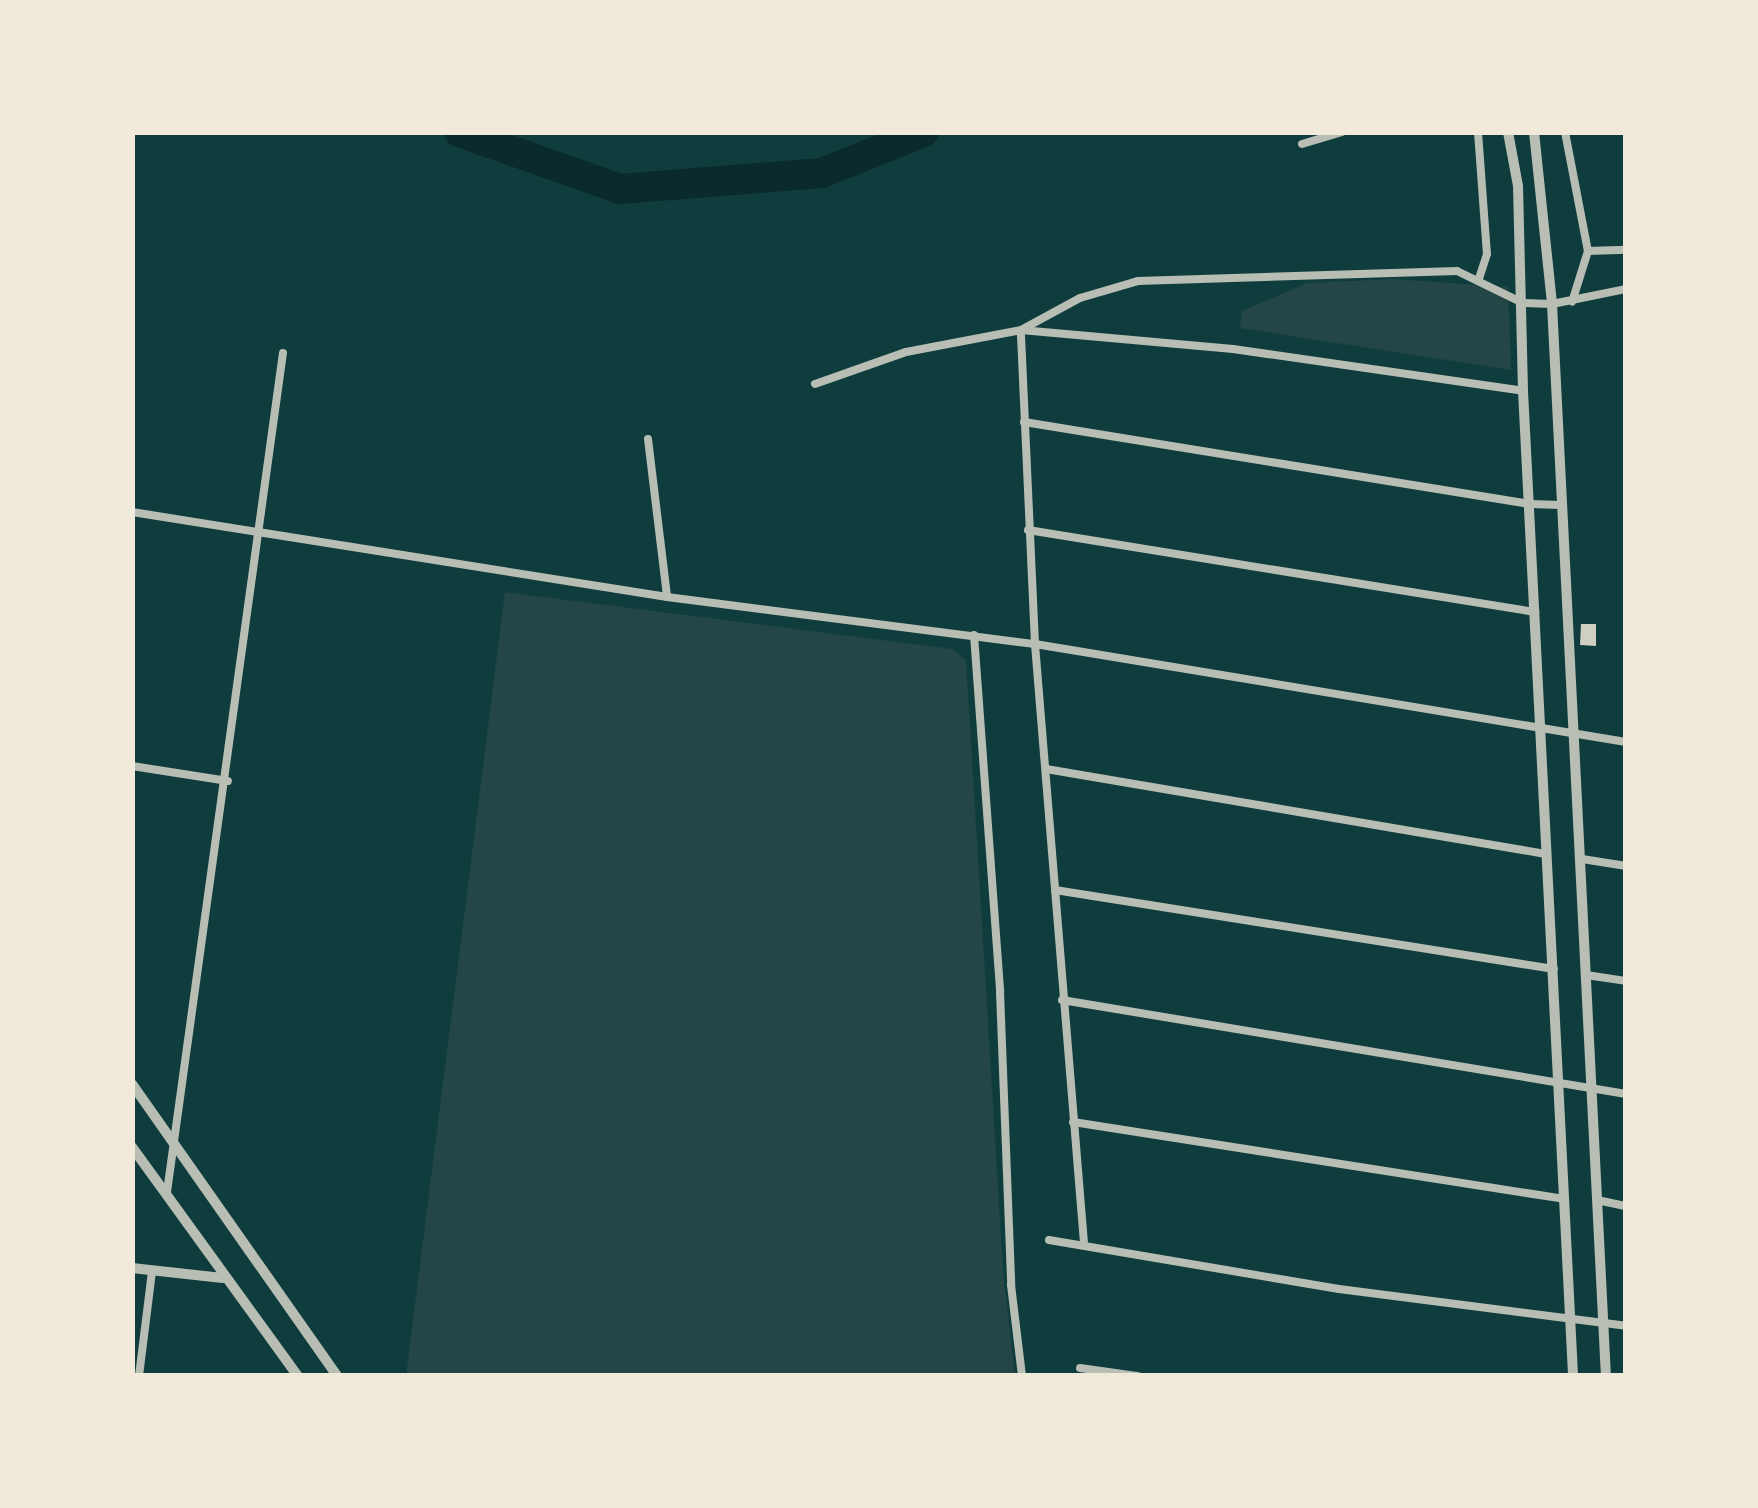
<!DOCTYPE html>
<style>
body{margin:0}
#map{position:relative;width:1758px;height:1508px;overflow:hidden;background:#0f3d3e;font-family:Poppins,sans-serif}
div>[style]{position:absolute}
.green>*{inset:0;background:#244646}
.river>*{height:30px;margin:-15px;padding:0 15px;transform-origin:15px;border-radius:15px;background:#0a2a2b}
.building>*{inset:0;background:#cfcfc3}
.minor>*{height:8px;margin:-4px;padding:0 4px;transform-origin:4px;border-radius:4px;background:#b8beb3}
.tertiary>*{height:10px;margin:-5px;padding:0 5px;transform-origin:5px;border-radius:5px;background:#b8beb3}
span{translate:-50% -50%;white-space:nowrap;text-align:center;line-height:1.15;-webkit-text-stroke:12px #f1e9da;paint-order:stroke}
.frame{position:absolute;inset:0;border:135px solid #f1e9da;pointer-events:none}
</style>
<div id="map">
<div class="green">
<div style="clip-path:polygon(1393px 279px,1508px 287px,1511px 370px,1240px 328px,1242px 311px,1307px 283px)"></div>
<div style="clip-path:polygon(505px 592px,952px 649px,966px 660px,1003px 1271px,1015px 1376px,406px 1376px)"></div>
</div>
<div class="river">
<div style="left:459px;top:132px;width:171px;rotate:19.5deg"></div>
<div style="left:620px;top:189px;width:203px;rotate:-4.5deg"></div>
<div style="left:822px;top:173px;width:110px;rotate:-21.9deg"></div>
</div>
<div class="building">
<div style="clip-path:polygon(1581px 624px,1596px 624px,1596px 646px,1580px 645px)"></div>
</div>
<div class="minor">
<div style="left:1478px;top:132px;width:122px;rotate:85.8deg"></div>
<div style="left:1487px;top:254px;width:25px;rotate:108deg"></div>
<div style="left:1565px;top:132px;width:121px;rotate:79.1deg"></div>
<div style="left:1588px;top:251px;width:53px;rotate:107.4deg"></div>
<div style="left:1302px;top:144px;width:42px;rotate:-16.7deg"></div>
<div style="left:1588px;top:251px;width:38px;rotate:-2deg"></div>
<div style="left:815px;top:384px;width:96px;rotate:-19.4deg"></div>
<div style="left:906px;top:352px;width:117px;rotate:-10.8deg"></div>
<div style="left:1021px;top:330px;width:67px;rotate:-28.5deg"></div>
<div style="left:1080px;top:298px;width:60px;rotate:-16.3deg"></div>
<div style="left:1138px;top:281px;width:319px;rotate:-1.8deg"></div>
<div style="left:1457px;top:271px;width:73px;rotate:25.9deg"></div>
<div style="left:1523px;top:303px;width:29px;rotate:2deg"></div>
<div style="left:1552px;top:304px;width:76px;rotate:-11.5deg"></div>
<div style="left:1024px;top:422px;width:513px;rotate:9.21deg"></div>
<div style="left:1530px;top:504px;width:30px;rotate:2deg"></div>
<div style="left:648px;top:439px;width:159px;rotate:83.1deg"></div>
<div style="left:132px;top:512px;width:542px;rotate:9.03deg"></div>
<div style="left:667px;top:597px;width:371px;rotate:7.3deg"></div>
<div style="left:1035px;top:644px;width:599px;rotate:9.42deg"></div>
<div style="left:1028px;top:530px;width:514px;rotate:9.19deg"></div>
<div style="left:974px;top:635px;width:358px;rotate:85.8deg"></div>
<div style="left:1000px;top:992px;width:293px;rotate:87.8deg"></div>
<div style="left:1011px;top:1285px;width:92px;rotate:83.1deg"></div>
<div style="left:132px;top:766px;width:97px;rotate:8.9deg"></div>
<div style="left:1046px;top:769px;width:507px;rotate:9.65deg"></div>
<div style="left:1582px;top:859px;width:45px;rotate:9deg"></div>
<div style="left:1055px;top:890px;width:505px;rotate:9deg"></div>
<div style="left:1586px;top:975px;width:40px;rotate:8.5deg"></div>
<div style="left:1062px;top:1000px;width:572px;rotate:9.46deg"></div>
<div style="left:1073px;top:1122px;width:497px;rotate:8.9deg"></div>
<div style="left:167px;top:1192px;width:847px;rotate:-82.13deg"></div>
<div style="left:1597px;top:1200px;width:30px;rotate:12deg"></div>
<div style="left:1049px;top:1240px;width:294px;rotate:9.6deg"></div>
<div style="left:1339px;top:1289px;width:289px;rotate:7.3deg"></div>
<div style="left:1084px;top:1243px;width:601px;rotate:-94.68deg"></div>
<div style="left:1035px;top:644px;width:314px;rotate:-92.6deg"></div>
<div style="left:1021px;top:330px;width:213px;rotate:5.1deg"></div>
<div style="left:1233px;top:349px;width:293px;rotate:8.2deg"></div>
<div style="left:1080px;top:1368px;width:59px;rotate:7.9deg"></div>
<div style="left:139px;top:1376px;width:106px;rotate:-82.9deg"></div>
</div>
<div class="tertiary">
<div style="left:1508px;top:132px;width:55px;rotate:79.5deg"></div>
<div style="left:1518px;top:186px;width:205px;rotate:88.6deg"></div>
<div style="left:1523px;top:391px;width:986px;rotate:87.09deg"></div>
<div style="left:1534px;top:132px;width:173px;rotate:84deg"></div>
<div style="left:1552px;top:304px;width:1073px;rotate:87.12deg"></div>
<div style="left:132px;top:1084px;width:357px;rotate:54.9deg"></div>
<div style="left:132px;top:1147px;width:283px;rotate:54.1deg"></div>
<div style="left:132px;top:1268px;width:91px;rotate:6.3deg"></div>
</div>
<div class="frame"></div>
</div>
